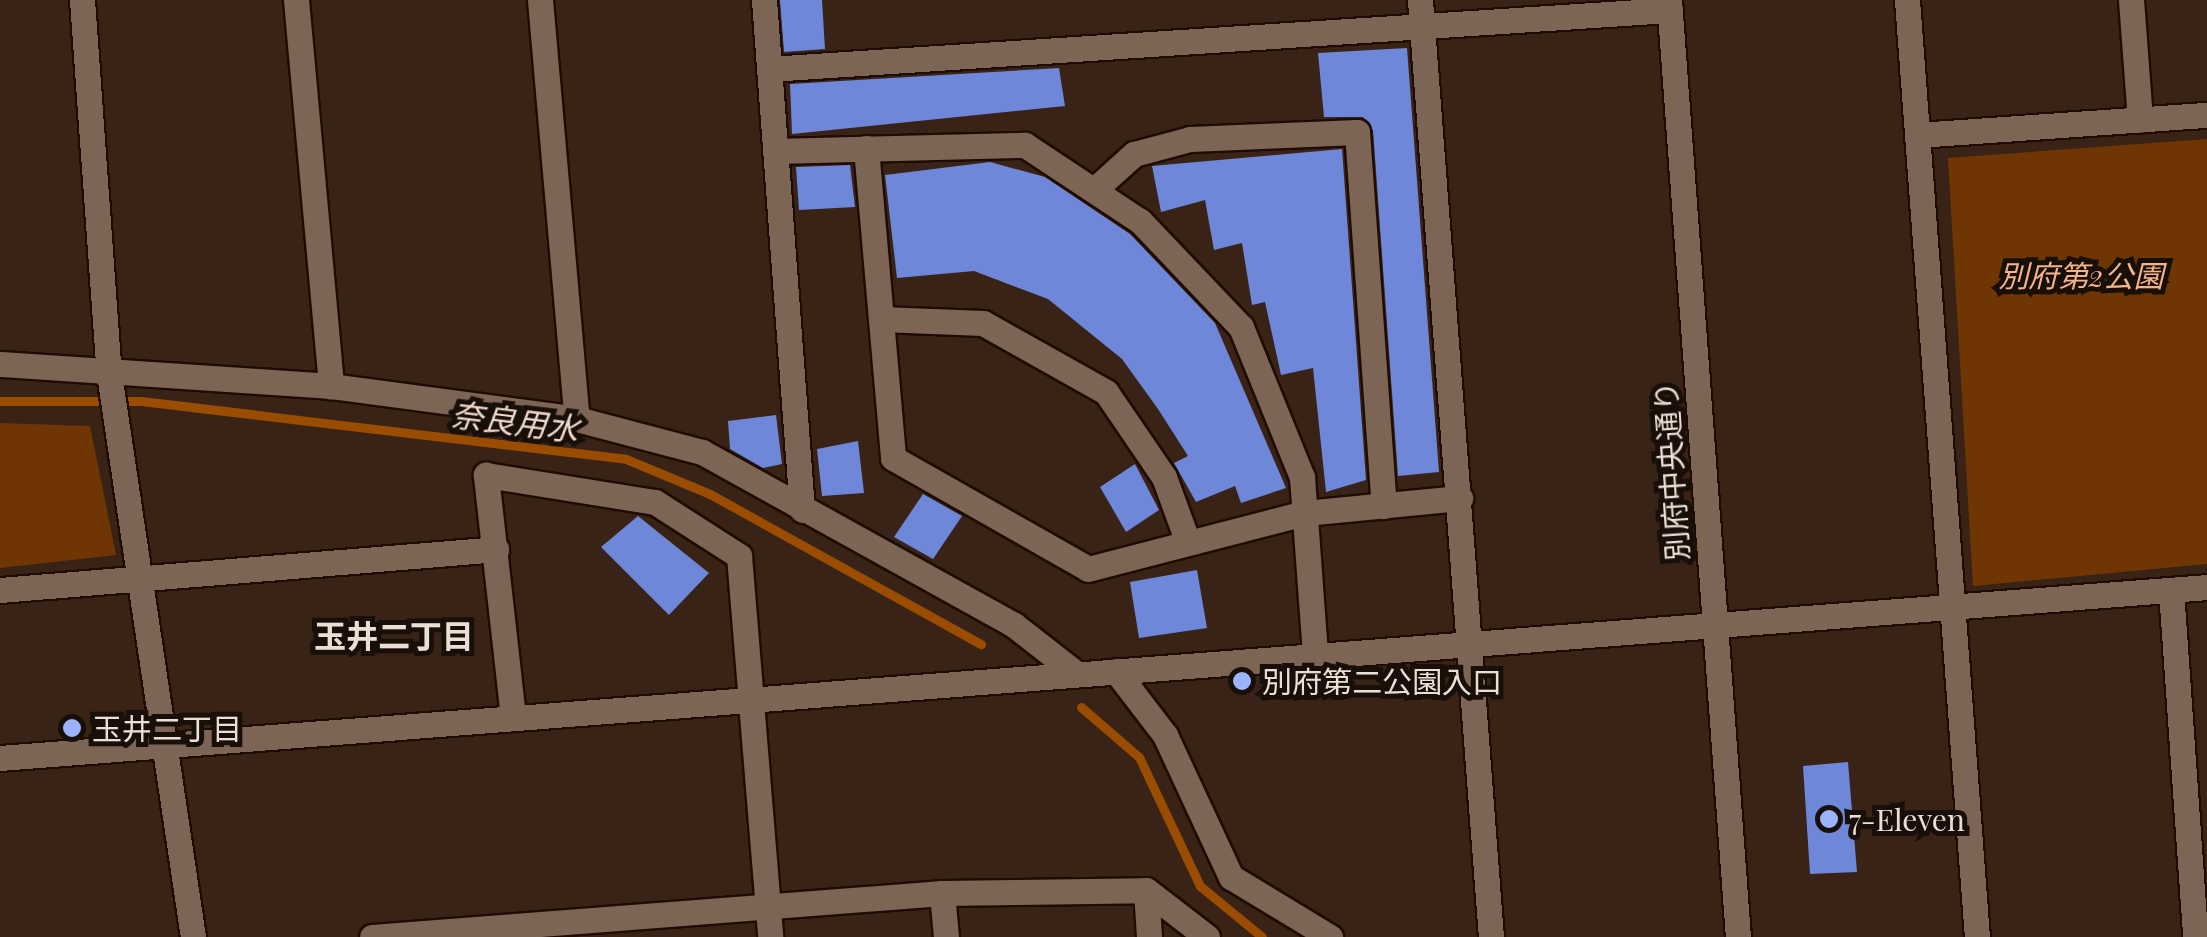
<!DOCTYPE html>
<meta charset="utf-8">
<style>
body{margin:0}
#map{position:relative;width:2207px;height:937px;overflow:hidden;background:#382316;font-family:"Playfair Display","Noto Sans JP",serif}
div>[style]{position:absolute}
.green>*{inset:0;background:#6f3604}
.stream>*{height:9px;margin:-4.5px;padding:0 4.5px;transform-origin:4.5px;border-radius:4.5px;background:#9a4c01}
.building>*{inset:0;background:#6e87d8}
.roads{filter:drop-shadow(2px 0 #1e0c02) drop-shadow(-2px 0 #1e0c02) drop-shadow(0 2px #1e0c02) drop-shadow(0 -2px #1e0c02)}
.minor>*{height:25px;margin:-12.5px;padding:0 12.5px;transform-origin:12.5px;border-radius:12.5px;background:#7d6556}
.tertiary>*{height:25px;margin:-12.5px;padding:0 12.5px;transform-origin:12.5px;border-radius:12.5px;background:#7d6556}
.dots>*{width:28px;height:28px;translate:-50% -50%;box-sizing:border-box;border:5px solid #180f09;border-radius:50%}
span{translate:-50% -50%;white-space:nowrap;text-align:center;line-height:1.15;-webkit-text-stroke:10px #180f09;paint-order:stroke}
.park-label{font-size:30px;color:#f4b389;font-style:italic}
.street-label{font-size:30px;color:#ecded6}
.poi-label{font-size:30px;color:#ecded6}
.left{translate:0 -50%;text-align:left}
.water-label{font-size:32px;color:#f0dacc;font-style:italic}
.neighbourhood-label{font-size:32px;color:#ecded6;font-weight:700}
</style>
<div id="map">
<div class="green">
<div style="clip-path:polygon(2207px 139px,2207px 564px,1973px 586px,1948px 158px)"></div>
<div style="clip-path:polygon(0 423px,90px 426px,116px 555px,0 568px)"></div>
</div>
<div class="stream">
<div style="left:0;top:401px;width:141px"></div>
<div style="left:141px;top:401px;width:488px;rotate:6.8deg"></div>
<div style="left:626px;top:459px;width:91px;rotate:22.6deg"></div>
<div style="left:710px;top:494px;width:310px;rotate:29deg"></div>
<div style="left:1081px;top:707px;width:77px;rotate:40.8deg"></div>
<div style="left:1139px;top:757px;width:143px;rotate:64.7deg"></div>
<div style="left:1200px;top:886px;width:80px;rotate:39.4deg"></div>
</div>
<div class="building">
<div style="clip-path:polygon(780px 0,822px 0,825px 49px,784px 52px)"></div>
<div style="clip-path:polygon(1407px 48px,1439px 472px,1398px 476px,1373px 130px,1363px 117px,1324px 117px,1318px 53px)"></div>
<div style="clip-path:polygon(1059px 68px,1065px 106px,792px 134px,790px 84px)"></div>
<div style="clip-path:polygon(1342px 149px,1366px 480px,1326px 492px,1313px 368px,1281px 375px,1265px 302px,1252px 305px,1242px 243px,1214px 250px,1205px 200px,1161px 212px,1152px 166px)"></div>
<div style="clip-path:polygon(990px 162px,1045px 177px,1130px 234px,1215px 323px,1286px 488px,1241px 503px,1235px 486px,1196px 502px,1174px 463px,1188px 456px,1158px 409px,1122px 359px,1048px 299px,974px 271px,897px 278px,885px 175px)"></div>
<div style="clip-path:polygon(850px 165px,855px 207px,799px 210px,796px 167px)"></div>
<div style="clip-path:polygon(776px 415px,782px 464px,763px 468px,730px 449px,728px 421px)"></div>
<div style="clip-path:polygon(858px 441px,864px 493px,822px 496px,817px 449px)"></div>
<div style="clip-path:polygon(1135px 464px,1159px 510px,1126px 532px,1100px 487px)"></div>
<div style="clip-path:polygon(923px 494px,962px 516px,933px 559px,894px 537px)"></div>
<div style="clip-path:polygon(638px 516px,709px 573px,669px 615px,601px 547px)"></div>
<div style="clip-path:polygon(1197px 570px,1207px 628px,1139px 638px,1130px 582px)"></div>
<div style="clip-path:polygon(1848px 762px,1857px 872px,1810px 874px,1803px 766px)"></div>
</div>
<div class="roads">
<div class="minor">
<div style="left:82px;top:0;width:368px;rotate:85.9deg"></div>
<div style="left:108px;top:367px;width:576px;rotate:81.52deg"></div>
<div style="left:296px;top:0;width:388px;rotate:84.8deg"></div>
<div style="left:540px;top:0;width:421px;rotate:85deg"></div>
<div style="left:764px;top:0;width:511px;rotate:85.74deg"></div>
<div style="left:1420px;top:0;width:940px;rotate:85.67deg"></div>
<div style="left:1907px;top:0;width:940px;rotate:85.73deg"></div>
<div style="left:2131px;top:0;width:120px;rotate:85.7deg"></div>
<div style="left:769px;top:69px;width:903px;rotate:-3.75deg"></div>
<div style="left:1918px;top:135px;width:290px;rotate:-4deg"></div>
<div style="left:866px;top:148px;width:311px;rotate:85deg"></div>
<div style="left:893px;top:458px;width:224px;rotate:29.6deg"></div>
<div style="left:1088px;top:569px;width:223px;rotate:-14.5deg"></div>
<div style="left:1304px;top:513px;width:157px;rotate:-5.5deg"></div>
<div style="left:776px;top:151px;width:249px;rotate:-1.4deg"></div>
<div style="left:1025px;top:145px;width:138px;rotate:33.5deg"></div>
<div style="left:1140px;top:221px;width:146px;rotate:46.4deg"></div>
<div style="left:1241px;top:327px;width:162px;rotate:67.9deg"></div>
<div style="left:1302px;top:477px;width:178px;rotate:85.8deg"></div>
<div style="left:1094px;top:190px;width:54px;rotate:-42deg"></div>
<div style="left:1134px;top:154px;width:58px;rotate:-15deg"></div>
<div style="left:1190px;top:139px;width:167px;rotate:-2.4deg"></div>
<div style="left:1357px;top:132px;width:375px;rotate:85.9deg"></div>
<div style="left:881px;top:319px;width:102px;rotate:2.2deg"></div>
<div style="left:983px;top:323px;width:141px;rotate:29.3deg"></div>
<div style="left:1106px;top:392px;width:103px;rotate:55.7deg"></div>
<div style="left:1164px;top:477px;width:64px;rotate:69.9deg"></div>
<div style="left:0;top:364px;width:332px;rotate:3.8deg"></div>
<div style="left:331px;top:386px;width:248px;rotate:7.6deg"></div>
<div style="left:577px;top:419px;width:129px;rotate:14.8deg"></div>
<div style="left:702px;top:452px;width:357px;rotate:29deg"></div>
<div style="left:1014px;top:625px;width:80px;rotate:37.9deg"></div>
<div style="left:0;top:590px;width:498px;rotate:-4.7deg"></div>
<div style="left:2171px;top:590px;width:348px;rotate:86deg"></div>
<div style="left:1116px;top:671px;width:81px;rotate:52.6deg"></div>
<div style="left:1165px;top:735px;width:157px;rotate:65.1deg"></div>
<div style="left:1231px;top:877px;width:116px;rotate:31.2deg"></div>
<div style="left:513px;top:717px;width:244px;rotate:-96.4deg"></div>
<div style="left:486px;top:475px;width:171px;rotate:9.1deg"></div>
<div style="left:655px;top:502px;width:100px;rotate:32.7deg"></div>
<div style="left:739px;top:556px;width:382px;rotate:85.3deg"></div>
<div style="left:1146px;top:890px;width:47px;rotate:86.3deg"></div>
<div style="left:942px;top:893px;width:44px;rotate:84.8deg"></div>
<div style="left:372px;top:937px;width:572px;rotate:-4.41deg"></div>
<div style="left:942px;top:893px;width:204px;rotate:-0.8deg"></div>
<div style="left:1146px;top:890px;width:77px;rotate:37.6deg"></div>
</div>
<div class="tertiary">
<div style="left:1669px;top:0;width:940px;rotate:85.79deg"></div>
<div style="left:0;top:758px;width:2214px;rotate:-4.43deg"></div>
</div>
</div>
<div class="dots">
<div style="left:1242px;top:681px;background:#9cb4fd"></div>
<div style="left:72px;top:728px;background:#9cb4fd"></div>
<div style="left:1829px;top:819px;background:#9cb4fd"></div>
</div>
<div class="park-label">
<span style="left:2081px;top:275px">別府第2公園</span>
</div>
<div class="street-label">
<span style="left:1671px;top:471px;rotate:-94deg">別府中央通り</span>
</div>
<div class="poi-label">
<span class="left" style="left:1262px;top:681px">別府第二公園入口</span>
<span class="left" style="left:92px;top:728px">玉井二丁目</span>
<span class="left" style="left:1849px;top:819px">7-Eleven</span>
</div>
<div class="water-label">
<span style="left:515px;top:421px;rotate:7deg">奈良用水</span>
</div>
<div class="neighbourhood-label">
<span style="left:394px;top:635px">玉井二丁目</span>
</div>
</div>
